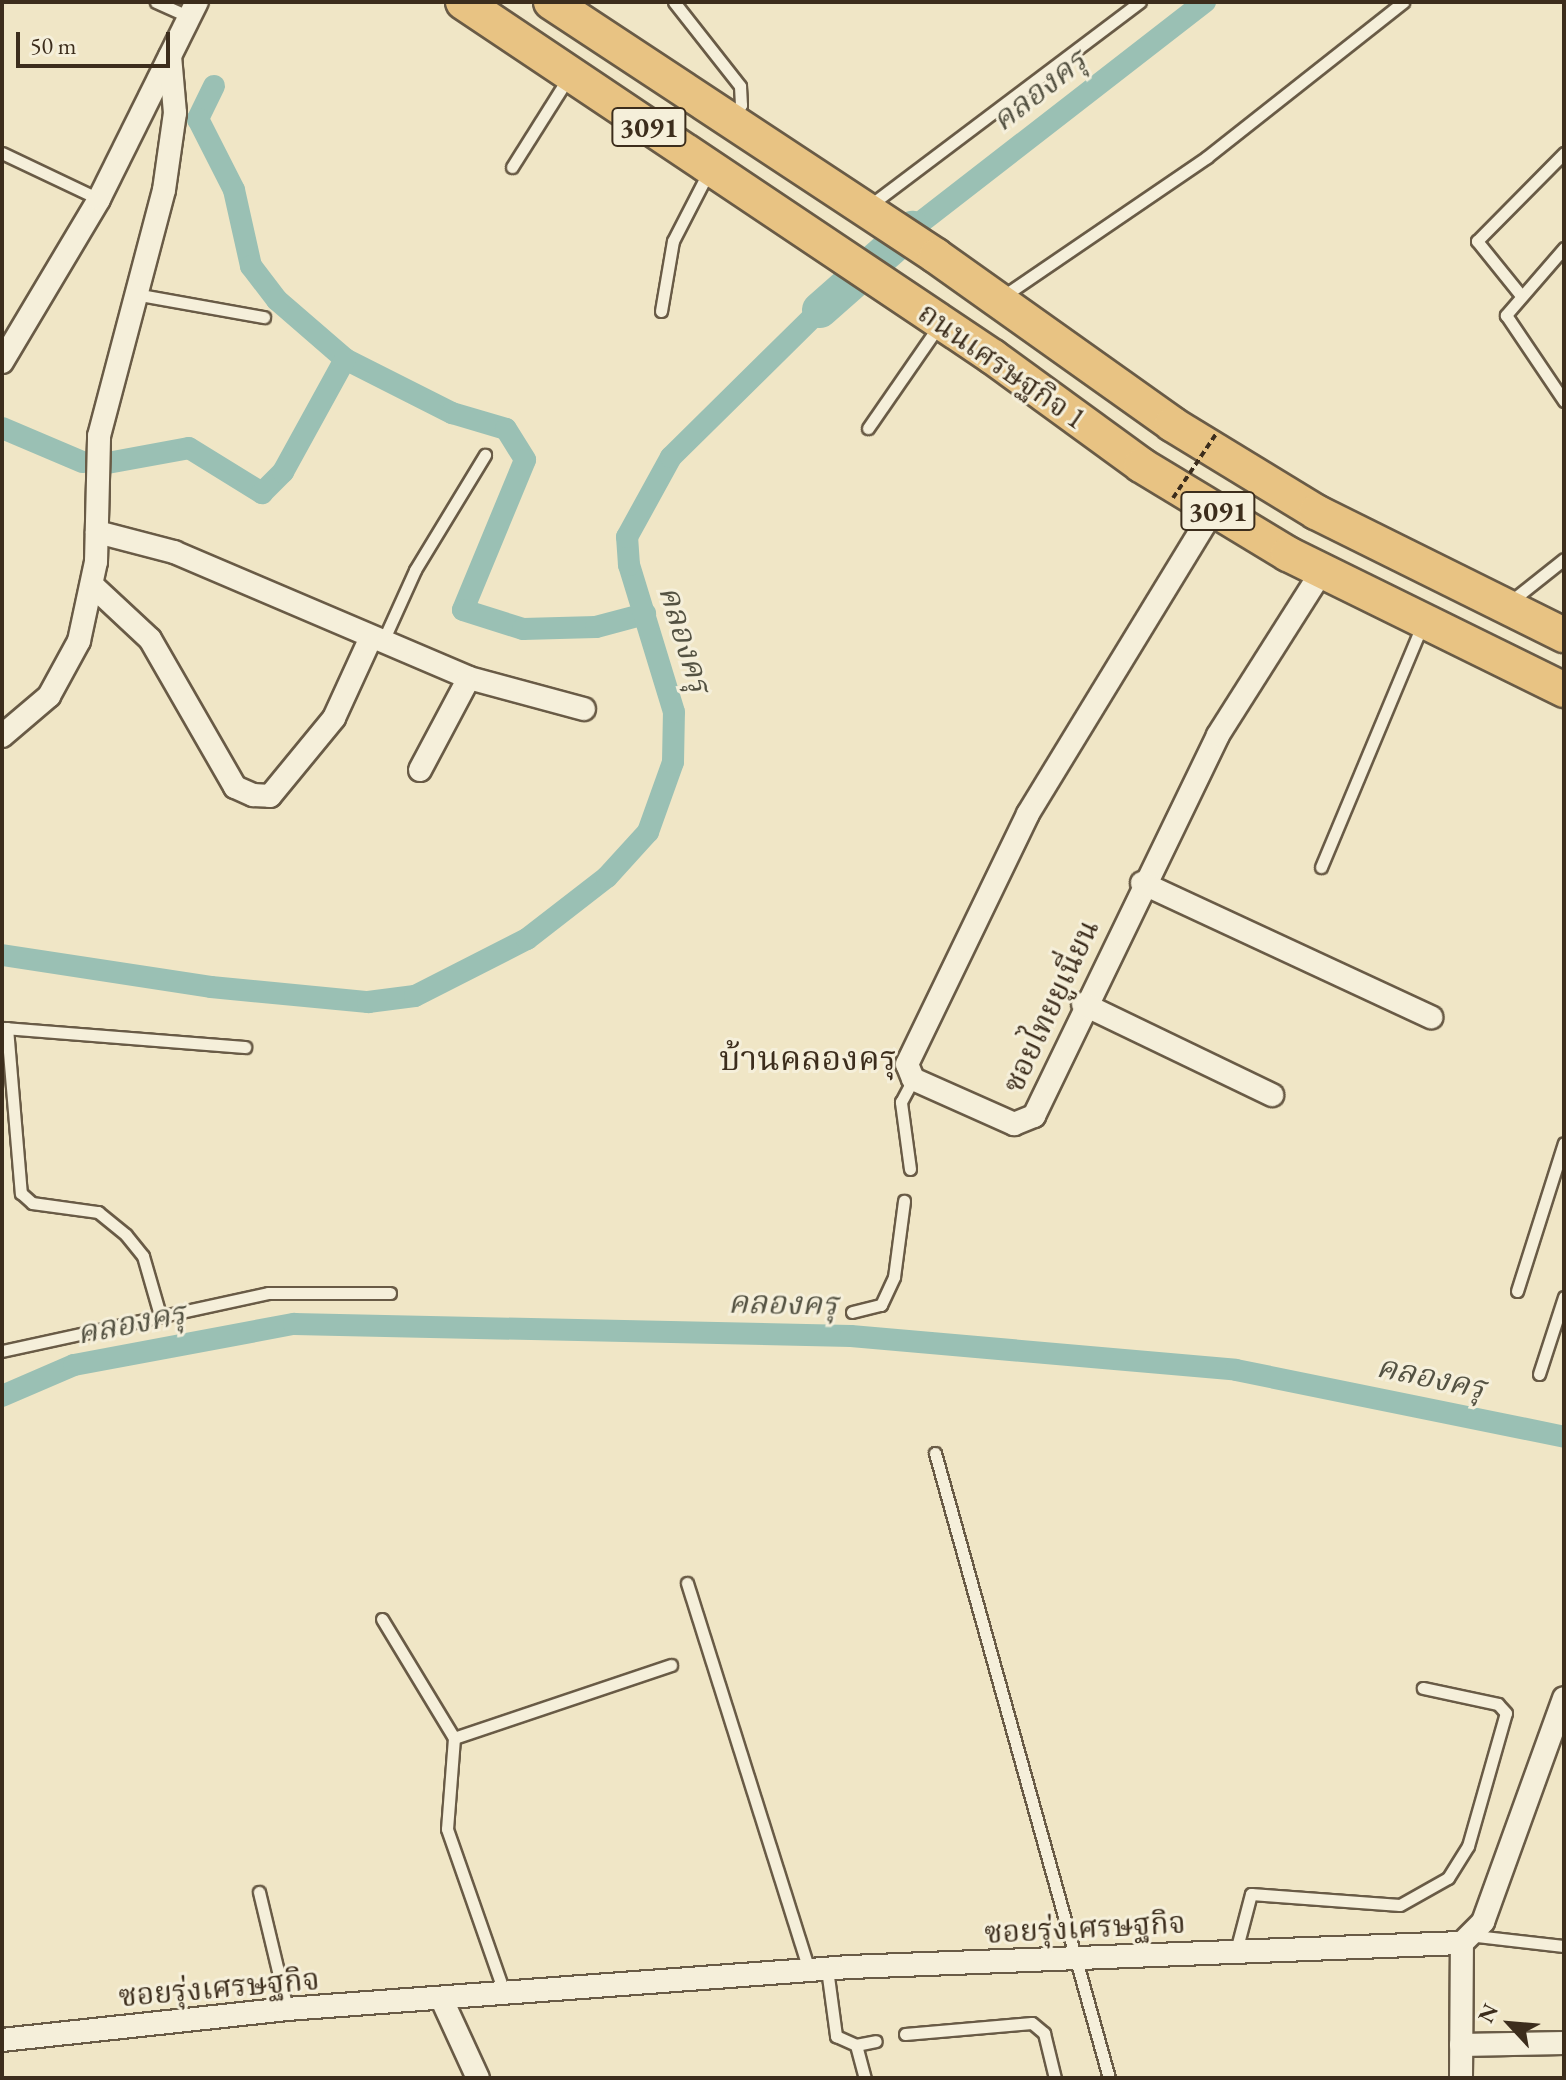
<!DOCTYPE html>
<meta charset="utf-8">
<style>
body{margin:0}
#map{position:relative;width:1566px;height:2080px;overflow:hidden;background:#f0e6c6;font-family:"EB Garamond","Noto Serif Thai",serif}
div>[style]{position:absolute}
.canal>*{height:22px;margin:-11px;padding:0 11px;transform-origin:11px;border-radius:11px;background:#9ac0b4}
.river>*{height:36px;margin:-18px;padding:0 18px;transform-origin:18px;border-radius:18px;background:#9ac0b4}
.roads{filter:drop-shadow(2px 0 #695b46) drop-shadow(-2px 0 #695b46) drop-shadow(0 2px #695b46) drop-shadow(0 -2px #695b46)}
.lane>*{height:11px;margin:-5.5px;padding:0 5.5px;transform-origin:5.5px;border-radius:5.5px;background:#f5efda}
.street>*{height:22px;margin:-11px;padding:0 11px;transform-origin:11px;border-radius:11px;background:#f5efda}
.primary>*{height:34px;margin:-17px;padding:0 17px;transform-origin:17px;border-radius:17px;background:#e8c383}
.path-bridge>*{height:4px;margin-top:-2px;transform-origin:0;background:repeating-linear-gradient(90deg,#3c2d1c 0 6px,transparent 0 10px)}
span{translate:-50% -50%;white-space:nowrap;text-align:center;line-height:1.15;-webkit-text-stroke:6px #f5efda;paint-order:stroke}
.shield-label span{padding:2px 6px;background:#f5efda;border:2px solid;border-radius:6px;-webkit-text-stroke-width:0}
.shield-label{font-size:28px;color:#3c2d1c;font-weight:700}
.street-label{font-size:30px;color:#3c2d1c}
.water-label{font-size:32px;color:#545242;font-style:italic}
.quarter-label{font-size:34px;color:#3c2d1c}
.frame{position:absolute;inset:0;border:4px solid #3c2d1c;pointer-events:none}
.north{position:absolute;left:1470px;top:1984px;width:80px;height:80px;-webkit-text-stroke:6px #f5efda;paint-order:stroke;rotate:296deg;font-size:22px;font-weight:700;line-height:32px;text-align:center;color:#3c2d1c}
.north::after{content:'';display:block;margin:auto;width:28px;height:36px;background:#3c2d1c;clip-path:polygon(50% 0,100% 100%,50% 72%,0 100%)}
.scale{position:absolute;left:16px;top:32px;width:154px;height:36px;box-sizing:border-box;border:4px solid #3c2d1c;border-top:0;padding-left:10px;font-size:24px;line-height:28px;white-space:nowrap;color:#3c2d1c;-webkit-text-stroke:6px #f5efda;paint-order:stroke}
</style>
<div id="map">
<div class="canal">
<div style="left:214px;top:86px;width:37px;rotate:116deg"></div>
<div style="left:198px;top:119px;width:80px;rotate:63.1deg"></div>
<div style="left:234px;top:190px;width:78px;rotate:77.4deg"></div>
<div style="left:251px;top:266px;width:43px;rotate:52.6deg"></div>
<div style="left:277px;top:300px;width:90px;rotate:40.9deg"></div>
<div style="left:345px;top:359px;width:120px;rotate:26.8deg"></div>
<div style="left:452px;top:413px;width:56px;rotate:16.5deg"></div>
<div style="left:506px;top:429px;width:36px;rotate:58deg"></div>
<div style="left:525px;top:460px;width:162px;rotate:112.5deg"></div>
<div style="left:463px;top:610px;width:63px;rotate:17.6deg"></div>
<div style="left:523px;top:629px;width:73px;rotate:-1.6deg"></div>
<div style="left:596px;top:627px;width:51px;rotate:-14.9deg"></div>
<div style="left:912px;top:229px;width:371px;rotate:-37.8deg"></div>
<div style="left:2px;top:428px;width:87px;rotate:23deg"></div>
<div style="left:102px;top:464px;width:88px;rotate:-10.4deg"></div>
<div style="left:189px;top:448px;width:86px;rotate:31.7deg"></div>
<div style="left:262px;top:493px;width:30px;rotate:-45deg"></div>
<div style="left:283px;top:472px;width:129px;rotate:-61.2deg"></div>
<div style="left:2px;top:955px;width:211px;rotate:8.7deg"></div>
<div style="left:211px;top:987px;width:158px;rotate:5.5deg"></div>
<div style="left:368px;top:1002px;width:47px;rotate:-7.3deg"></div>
<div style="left:415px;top:996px;width:126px;rotate:-27deg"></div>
<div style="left:527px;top:939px;width:101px;rotate:-37.8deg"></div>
<div style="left:607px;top:877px;width:61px;rotate:-47.7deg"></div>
<div style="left:648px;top:832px;width:74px;rotate:-70.3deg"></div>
<div style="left:673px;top:762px;width:50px;rotate:-88.9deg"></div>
<div style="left:674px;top:712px;width:154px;rotate:-107deg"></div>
<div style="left:629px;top:565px;width:28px;rotate:-94deg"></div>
<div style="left:627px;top:537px;width:91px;rotate:-61.2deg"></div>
<div style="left:671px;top:457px;width:209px;rotate:-44.6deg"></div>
<div style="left:2px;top:1396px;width:78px;rotate:-23.3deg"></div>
<div style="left:74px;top:1365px;width:224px;rotate:-10.6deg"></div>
<div style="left:294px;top:1324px;width:557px;rotate:1.23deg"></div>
<div style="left:851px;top:1336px;width:386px;rotate:5deg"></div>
<div style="left:1236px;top:1370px;width:335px;rotate:11.5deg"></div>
</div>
<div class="river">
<div style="left:820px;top:310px;width:123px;rotate:-41.4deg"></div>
</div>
<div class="roads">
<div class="lane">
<div style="left:156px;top:2px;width:36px;rotate:24deg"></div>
<div style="left:674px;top:2px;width:107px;rotate:51.8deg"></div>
<div style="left:740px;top:86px;width:19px;rotate:87deg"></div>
<div style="left:741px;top:105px;width:17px;rotate:130deg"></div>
<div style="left:2px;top:153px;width:107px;rotate:25.4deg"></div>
<div style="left:512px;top:167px;width:105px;rotate:-57.8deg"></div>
<div style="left:869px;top:206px;width:339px;rotate:-37deg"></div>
<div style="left:1564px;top:248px;width:89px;rotate:130.9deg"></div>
<div style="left:1506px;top:315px;width:104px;rotate:56deg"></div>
<div style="left:1519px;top:293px;width:67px;rotate:-128.9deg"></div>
<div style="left:1477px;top:241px;width:124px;rotate:-45.3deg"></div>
<div style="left:140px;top:295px;width:126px;rotate:10.1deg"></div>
<div style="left:1002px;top:297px;width:248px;rotate:-34.3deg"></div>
<div style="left:1207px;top:157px;width:250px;rotate:-38.3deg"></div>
<div style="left:661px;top:311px;width:71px;rotate:-80.3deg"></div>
<div style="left:673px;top:241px;width:76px;rotate:-62.8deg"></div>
<div style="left:868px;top:428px;width:126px;rotate:-55.3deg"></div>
<div style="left:1510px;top:602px;width:69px;rotate:-38.5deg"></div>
<div style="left:383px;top:641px;width:78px;rotate:-65.7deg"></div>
<div style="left:415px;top:570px;width:135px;rotate:-58.7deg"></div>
<div style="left:1321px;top:867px;width:264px;rotate:-67.3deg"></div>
<div style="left:3px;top:1028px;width:243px;rotate:4.5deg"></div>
<div style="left:7px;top:1028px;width:166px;rotate:85.2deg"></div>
<div style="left:21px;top:1193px;width:15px;rotate:42deg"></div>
<div style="left:32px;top:1203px;width:67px;rotate:7.8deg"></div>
<div style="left:98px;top:1212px;width:36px;rotate:39deg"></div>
<div style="left:126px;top:1235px;width:27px;rotate:51deg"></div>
<div style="left:143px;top:1256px;width:61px;rotate:73.9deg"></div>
<div style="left:910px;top:1169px;width:68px;rotate:-97.7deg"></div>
<div style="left:901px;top:1102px;width:26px;rotate:-62deg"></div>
<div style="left:1517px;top:1291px;width:155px;rotate:-72.4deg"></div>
<div style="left:852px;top:1312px;width:30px;rotate:-14deg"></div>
<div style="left:881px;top:1305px;width:31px;rotate:-65deg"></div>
<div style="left:894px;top:1277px;width:77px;rotate:-82.5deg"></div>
<div style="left:2px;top:1351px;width:272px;rotate:-12.3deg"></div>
<div style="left:268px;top:1293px;width:122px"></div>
<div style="left:1539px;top:1374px;width:81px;rotate:-72deg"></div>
<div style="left:935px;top:1453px;width:649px;rotate:74.44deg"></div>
<div style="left:687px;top:1583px;width:407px;rotate:72.5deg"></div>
<div style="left:382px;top:1619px;width:139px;rotate:58.8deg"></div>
<div style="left:454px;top:1738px;width:91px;rotate:94.4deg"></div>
<div style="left:447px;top:1829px;width:173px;rotate:70.7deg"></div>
<div style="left:454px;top:1738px;width:229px;rotate:-18.6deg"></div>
<div style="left:259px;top:1892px;width:120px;rotate:76.5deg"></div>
<div style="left:1476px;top:1936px;width:89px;rotate:6.5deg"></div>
<div style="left:1236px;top:1951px;width:59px;rotate:-75.3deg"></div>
<div style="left:1251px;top:1894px;width:149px;rotate:4.2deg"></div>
<div style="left:1400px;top:1905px;width:55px;rotate:-29.4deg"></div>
<div style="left:1448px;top:1878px;width:38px;rotate:-58deg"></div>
<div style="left:1468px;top:1846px;width:138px;rotate:-74.1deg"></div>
<div style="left:1506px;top:1713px;width:12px;rotate:-132deg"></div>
<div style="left:1498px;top:1704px;width:77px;rotate:-168deg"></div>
<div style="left:827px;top:1969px;width:68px;rotate:82.3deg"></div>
<div style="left:836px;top:2036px;width:22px;rotate:24deg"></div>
<div style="left:856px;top:2045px;width:20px;rotate:-11deg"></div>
<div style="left:905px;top:2034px;width:127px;rotate:-5deg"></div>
<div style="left:1032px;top:2023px;width:16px;rotate:40deg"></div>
<div style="left:1044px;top:2033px;width:46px;rotate:76.3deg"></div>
<div style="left:856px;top:2045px;width:34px;rotate:75deg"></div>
</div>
<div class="street">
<div style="left:2px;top:362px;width:190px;rotate:-59.2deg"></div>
<div style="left:99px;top:199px;width:220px;rotate:-63.6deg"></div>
<div style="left:1214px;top:509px;width:357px;rotate:121.4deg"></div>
<div style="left:1028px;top:814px;width:278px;rotate:115.8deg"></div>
<div style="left:907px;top:1064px;width:16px;rotate:68deg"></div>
<div style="left:913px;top:1079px;width:111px;rotate:24deg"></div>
<div style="left:1014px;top:1124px;width:22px;rotate:-22deg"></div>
<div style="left:1034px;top:1116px;width:423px;rotate:-64.2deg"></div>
<div style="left:1218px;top:735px;width:194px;rotate:-57.6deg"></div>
<div style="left:97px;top:532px;width:80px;rotate:14.6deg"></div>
<div style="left:174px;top:552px;width:321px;rotate:23.1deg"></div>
<div style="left:469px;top:678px;width:119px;rotate:15.1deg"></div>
<div style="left:92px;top:585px;width:79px;rotate:43deg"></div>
<div style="left:150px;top:639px;width:171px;rotate:60.1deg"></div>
<div style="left:235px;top:787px;width:20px;rotate:24deg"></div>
<div style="left:253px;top:795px;width:17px;rotate:3deg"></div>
<div style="left:270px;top:796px;width:101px;rotate:-50.6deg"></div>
<div style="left:334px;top:718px;width:89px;rotate:-65.4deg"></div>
<div style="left:2px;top:736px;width:62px;rotate:-40.4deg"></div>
<div style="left:49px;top:696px;width:63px;rotate:-61.4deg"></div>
<div style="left:79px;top:641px;width:81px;rotate:-77.9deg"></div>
<div style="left:96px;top:562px;width:126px;rotate:-88.6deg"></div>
<div style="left:99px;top:436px;width:254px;rotate:-75.2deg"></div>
<div style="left:164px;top:190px;width:78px;rotate:-81.9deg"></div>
<div style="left:175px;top:113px;width:57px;rotate:-95deg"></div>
<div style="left:420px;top:770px;width:104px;rotate:-62deg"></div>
<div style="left:1142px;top:883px;width:319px;rotate:24.9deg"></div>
<div style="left:1083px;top:1004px;width:210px;rotate:25.7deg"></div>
<div style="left:443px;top:2002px;width:84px;rotate:65.3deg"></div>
<div style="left:2px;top:2040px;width:287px;rotate:-6.2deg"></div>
<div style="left:287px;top:2009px;width:565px;rotate:-4.27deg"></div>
<div style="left:850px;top:1967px;width:612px;rotate:-2.25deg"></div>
<div style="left:1462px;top:1943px;width:30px;rotate:-45deg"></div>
<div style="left:1483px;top:1922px;width:238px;rotate:-70.1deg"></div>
<div style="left:1461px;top:2045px;width:103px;rotate:-1.1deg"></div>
<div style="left:1461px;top:2078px;width:135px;rotate:-89.6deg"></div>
</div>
<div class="primary">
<div style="left:463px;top:2px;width:638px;rotate:33.81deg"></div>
<div style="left:993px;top:357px;width:183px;rotate:36.1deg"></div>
<div style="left:1141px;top:465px;width:172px;rotate:31.2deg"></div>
<div style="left:1288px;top:554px;width:308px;rotate:26.2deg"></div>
<div style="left:551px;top:2px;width:461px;rotate:33.4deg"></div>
<div style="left:936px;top:256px;width:290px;rotate:35.4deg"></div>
<div style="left:1172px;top:424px;width:169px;rotate:31.4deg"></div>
<div style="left:1316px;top:512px;width:277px;rotate:26.4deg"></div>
</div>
</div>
<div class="path-bridge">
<div style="left:1173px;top:498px;width:77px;rotate:-56.1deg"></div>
</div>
<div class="shield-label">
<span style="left:649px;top:127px">3091</span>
<span style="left:1218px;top:511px">3091</span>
</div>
<div class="street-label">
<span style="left:1002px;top:366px;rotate:35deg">ถนนเศรษฐกิจ 1</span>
<span style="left:1051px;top:1006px;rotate:-65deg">ซอยไทยยูเนี่ยน</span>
<span style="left:1085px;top:1928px;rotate:-3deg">ซอยรุ่งเศรษฐกิจ</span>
<span style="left:219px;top:1988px;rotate:-5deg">ซอยรุ่งเศรษฐกิจ</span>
</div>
<div class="water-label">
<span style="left:1039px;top:90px;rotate:-38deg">คลองครุ</span>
<span style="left:685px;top:639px;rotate:73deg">คลองครุ</span>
<span style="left:783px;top:1303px;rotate:1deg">คลองครุ</span>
<span style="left:131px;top:1323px;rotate:-11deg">คลองครุ</span>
<span style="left:1431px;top:1377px;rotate:12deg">คลองครุ</span>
</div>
<div class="quarter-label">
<span style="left:808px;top:1059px">บ้านคลองครุ</span>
</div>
<div class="frame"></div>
<div class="north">N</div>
<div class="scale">50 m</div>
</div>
